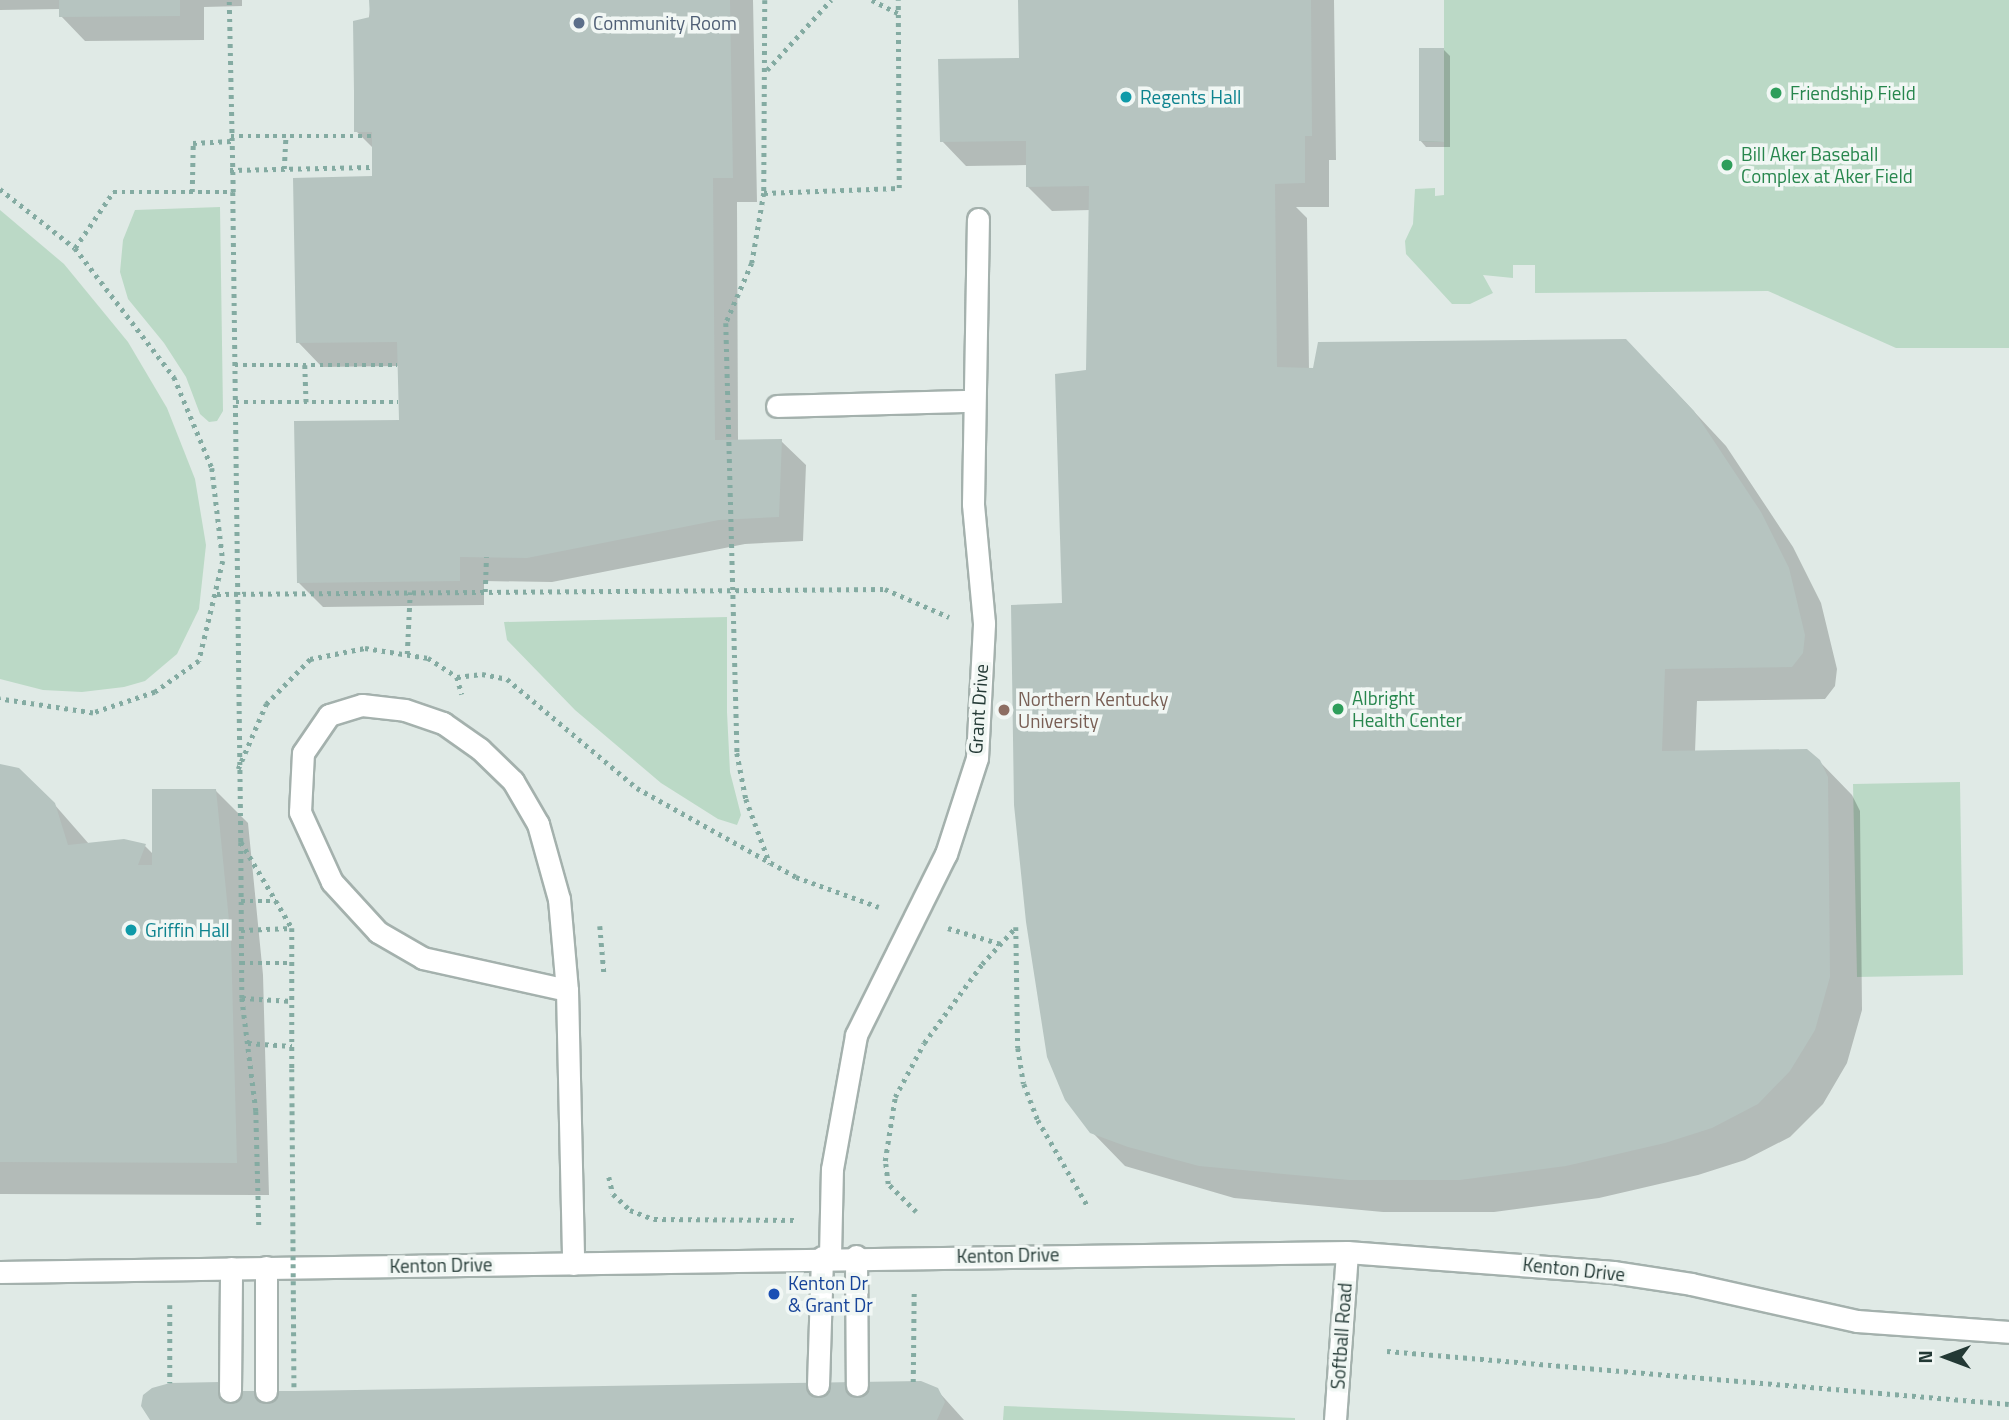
<!DOCTYPE html>
<style>
body{margin:0}
#map{position:relative;width:2009px;height:1420px;overflow:hidden;background:#e0eae6;font-family:"Titillium Web",sans-serif}
div>[style]{position:absolute}
.green>*{inset:0;background:#bbd9c6}
.shadow>*{inset:0;background:#0003}
.building>*{inset:0;background:#b6c4c0}
.path>*{height:4.5px;margin-top:-2.25px;transform-origin:0;background:repeating-linear-gradient(90deg,#84aba2 0 3.5px,transparent 0 8.5px)}
.roads{filter:drop-shadow(2px 0 #a4b1ad) drop-shadow(-2px 0 #a4b1ad) drop-shadow(0 2px #a4b1ad) drop-shadow(0 -2px #a4b1ad)}
.lane>*{height:21px;margin:-10.5px;padding:0 10.5px;transform-origin:10.5px;border-radius:10.5px;background:#fff}
.street>*{height:21px;margin:-10.5px;padding:0 10.5px;transform-origin:10.5px;border-radius:10.5px;background:#fff}
.path-bridge>*{height:4.5px;margin-top:-2.25px;transform-origin:0;background:repeating-linear-gradient(90deg,#84aba2 0 3.5px,transparent 0 8.5px)}
.dots>*{width:19px;height:19px;translate:-50% -50%;box-sizing:border-box;border:4px solid #f1f7f4;border-radius:50%}
span{translate:-50% -50%;white-space:nowrap;text-align:center;line-height:1.15;-webkit-text-stroke:7px #f1f7f4;paint-order:stroke}
.service-label{font-size:19px;color:#4e5e75}
.left{translate:0 -50%;text-align:left}
.leisure-label{font-size:19px;color:#27864d}
.culture-label{font-size:19px;color:#0d838f}
.education-label{font-size:19px;color:#785e54}
.street-label{font-size:19px;color:#233935}
.transit-label{font-size:19px;color:#164399}
.north{position:absolute;left:1911px;top:1322px;width:70px;height:70px;-webkit-text-stroke:5px #f1f7f4;paint-order:stroke;rotate:270deg;font-size:19px;font-weight:700;line-height:28px;text-align:center;color:#233935}
.north::after{content:'';display:block;margin:auto;width:24px;height:32px;background:#233935;clip-path:polygon(50% 0,100% 100%,50% 72%,0 100%)}
</style>
<div id="map">
<div class="green">
<div style="clip-path:polygon(1444px 0,2009px 0,2009px 348px,1896px 348px,1768px 291px,1535px 293px,1535px 265px,1513px 265px,1513px 278px,1483px 275px,1493px 293px,1470px 304px,1452px 304px,1406px 254px,1405px 241px,1413px 224px,1415px 189px,1435px 188px,1435px 196px,1444px 195px,1444px 142px,1419px 141px,1419px 48px,1444px 48px)"></div>
<div style="clip-path:polygon(220px 207px,223px 411px,217px 421px,209px 422px,200px 414px,186px 377px,164px 343px,128px 299px,120px 272px,123px 240px,135px 210px)"></div>
<div style="clip-path:polygon(0 210px,64px 264px,128px 342px,167px 408px,195px 479px,206px 545px,199px 609px,177px 654px,145px 681px,124px 687px,82px 692px,43px 690px,0 679px)"></div>
<div style="clip-path:polygon(727px 617px,727px 712px,730px 772px,741px 815px,737px 825px,718px 819px,661px 783px,575px 710px,507px 640px,504px 622px)"></div>
<div style="clip-path:polygon(1960px 782px,1963px 975px,1857px 977px,1853px 784px)"></div>
<div style="clip-path:polygon(1004px 1406px,1295px 1418px,1295px 1420px,1003px 1420px)"></div>
</div>
<div class="shadow">
<div style="clip-path:polygon(0 0,242px 0,242px 6px,204px 7px,204px 40px,85px 41px,61px 16px,61px 9px,0 10px)"></div>
<div style="clip-path:polygon(371px 0,753px 0,757px 202px,737px 202px,738px 441px,781px 441px,806px 465px,803px 541px,745px 544px,552px 582px,484px 581px,484px 605px,323px 607px,298px 582px,401px 421px,400px 366px,322px 367px,298px 342px,373px 178px,373px 148px,356px 131px)"></div>
<div style="clip-path:polygon(1020px 0,1334px 0,1336px 160px,1329px 160px,1329px 207px,1296px 207px,1307px 218px,1309px 370px,1659px 374px,1726px 446px,1793px 547px,1821px 603px,1837px 669px,1835px 686px,1825px 699px,1697px 701px,1695px 752px,1819px 761px,1852px 795px,1860px 811px,1862px 1010px,1847px 1063px,1823px 1104px,1790px 1137px,1745px 1160px,1698px 1175px,1599px 1198px,1494px 1212px,1383px 1212px,1234px 1198px,1125px 1166px,1092px 1132px,1064px 605px,1087px 371px,1090px 210px,1052px 211px,1027px 186px,1027px 165px,966px 166px,942px 141px,1020px 60px)"></div>
<div style="clip-path:polygon(1444px 50px,1450px 56px,1450px 147px,1426px 147px,1420px 140px)"></div>
<div style="clip-path:polygon(0 766px,54px 804px,89px 844px,124px 840px,145px 846px,153px 854px,215px 790px,248px 823px,263px 975px,269px 1195px,0 1194px)"></div>
<div style="clip-path:polygon(219px 1383px,228px 1392px,937px 1390px,964px 1420px,152px 1420px)"></div>
</div>
<div class="building">
<div style="clip-path:polygon(59px 0,180px 0,180px 16px,59px 17px)"></div>
<div style="clip-path:polygon(369px 0,730px 0,733px 178px,713px 178px,715px 440px,782px 439px,779px 517px,719px 520px,527px 558px,460px 557px,460px 581px,297px 583px,294px 421px,399px 420px,397px 342px,296px 343px,293px 178px,372px 176px,372px 132px,354px 132px,354px 93px,353px 21px,370px 17px)"></div>
<div style="clip-path:polygon(1018px 0,1311px 0,1312px 136px,1305px 136px,1305px 183px,1275px 184px,1277px 367px,1313px 368px,1318px 342px,1626px 339px,1694px 411px,1761px 512px,1789px 568px,1805px 635px,1803px 653px,1792px 667px,1665px 669px,1662px 751px,1807px 749px,1820px 760px,1828px 777px,1830px 977px,1815px 1030px,1790px 1071px,1758px 1104px,1712px 1128px,1665px 1143px,1566px 1166px,1460px 1180px,1349px 1180px,1199px 1166px,1128px 1147px,1090px 1133px,1065px 1100px,1047px 1057px,1026px 922px,1014px 805px,1011px 605px,1062px 603px,1055px 374px,1086px 370px,1089px 186px,1026px 187px,1026px 141px,940px 142px,938px 59px,1019px 58px)"></div>
<div style="clip-path:polygon(1419px 48px,1444px 48px,1444px 142px,1419px 141px)"></div>
<div style="clip-path:polygon(0 764px,19px 768px,55px 803px,68px 845px,124px 839px,146px 844px,138px 865px,152px 865px,152px 789px,216px 789px,231px 941px,237px 1163px,0 1162px)"></div>
<div style="clip-path:polygon(921px 1381px,938px 1388px,945px 1402px,937px 1420px,150px 1420px,141px 1406px,143px 1395px,152px 1388px,170px 1383px,220px 1382px,219px 1391px,294px 1391px)"></div>
</div>
<div class="path">
<div style="left:765px;top:0;width:193px;rotate:90.3deg"></div>
<div style="left:764px;top:193px;width:71px;rotate:99.7deg"></div>
<div style="left:752px;top:263px;width:65px;rotate:113.4deg"></div>
<div style="left:726px;top:323px;width:430px;rotate:88.5deg"></div>
<div style="left:737px;top:753px;width:47px;rotate:78.9deg"></div>
<div style="left:746px;top:799px;width:69px;rotate:69.7deg"></div>
<div style="left:872px;top:0;width:29px;rotate:27deg"></div>
<div style="left:767px;top:70px;width:95px;rotate:-47.6deg"></div>
<div style="left:231px;top:136px;width:141px"></div>
<div style="left:284px;top:169px;width:33px;rotate:-87deg"></div>
<div style="left:230px;top:170px;width:141px;rotate:-1.2deg"></div>
<div style="left:0;top:189px;width:95px;rotate:38.2deg"></div>
<div style="left:75px;top:248px;width:163px;rotate:52.5deg"></div>
<div style="left:174px;top:377px;width:99px;rotate:67.3deg"></div>
<div style="left:212px;top:468px;width:94px;rotate:83.3deg"></div>
<div style="left:223px;top:561px;width:103px;rotate:103.5deg"></div>
<div style="left:199px;top:661px;width:54px;rotate:144.8deg"></div>
<div style="left:155px;top:692px;width:65px;rotate:161.3deg"></div>
<div style="left:93px;top:713px;width:94px;rotate:-171.4deg"></div>
<div style="left:192px;top:192px;width:49px;rotate:-88.8deg"></div>
<div style="left:193px;top:143px;width:38px;rotate:-3deg"></div>
<div style="left:233px;top:192px;width:650px;rotate:89.29deg"></div>
<div style="left:241px;top:842px;width:100px;rotate:59.3deg"></div>
<div style="left:292px;top:928px;width:141px;rotate:90deg"></div>
<div style="left:764px;top:193px;width:135px;rotate:-2.1deg"></div>
<div style="left:899px;top:188px;width:188px;rotate:-90.3deg"></div>
<div style="left:75px;top:248px;width:68px;rotate:-55.8deg"></div>
<div style="left:113px;top:192px;width:120px"></div>
<div style="left:233px;top:192px;width:192px;rotate:-91.2deg"></div>
<div style="left:235px;top:365px;width:162px"></div>
<div style="left:305px;top:365px;width:37px;rotate:88deg"></div>
<div style="left:236px;top:402px;width:162px"></div>
<div style="left:485px;top:592px;width:35px;rotate:-88deg"></div>
<div style="left:217px;top:594px;width:668px;rotate:-0.43deg"></div>
<div style="left:885px;top:589px;width:70px;rotate:23.6deg"></div>
<div style="left:407px;top:654px;width:62px;rotate:-87.2deg"></div>
<div style="left:457px;top:677px;width:25px;rotate:-7deg"></div>
<div style="left:482px;top:674px;width:25px;rotate:11deg"></div>
<div style="left:507px;top:679px;width:170px;rotate:40deg"></div>
<div style="left:637px;top:788px;width:182px;rotate:29.2deg"></div>
<div style="left:796px;top:877px;width:88px;rotate:19.9deg"></div>
<div style="left:238px;top:769px;width:71px;rotate:-66.7deg"></div>
<div style="left:266px;top:704px;width:63px;rotate:-45.6deg"></div>
<div style="left:310px;top:659px;width:56px;rotate:-11.3deg"></div>
<div style="left:365px;top:648px;width:64px;rotate:9deg"></div>
<div style="left:428px;top:658px;width:35px;rotate:33deg"></div>
<div style="left:457px;top:677px;width:18px;rotate:74deg"></div>
<div style="left:241px;top:842px;width:156px;rotate:89.6deg"></div>
<div style="left:242px;top:998px;width:114px;rotate:82.9deg"></div>
<div style="left:256px;top:1111px;width:118px;rotate:88.5deg"></div>
<div style="left:241px;top:901px;width:35px"></div>
<div style="left:600px;top:926px;width:47px;rotate:85.1deg"></div>
<div style="left:948px;top:928px;width:55px;rotate:16.8deg"></div>
<div style="left:241px;top:930px;width:51px;rotate:-2.2deg"></div>
<div style="left:241px;top:963px;width:51px"></div>
<div style="left:242px;top:998px;width:50px;rotate:3.4deg"></div>
<div style="left:248px;top:1043px;width:44px;rotate:3.9deg"></div>
<div style="left:609px;top:1177px;width:17px;rotate:77deg"></div>
<div style="left:613px;top:1194px;width:23px;rotate:43deg"></div>
<div style="left:630px;top:1210px;width:26px;rotate:21deg"></div>
<div style="left:654px;top:1219px;width:142px;rotate:0.4deg"></div>
<div style="left:916px;top:1212px;width:40px;rotate:-135deg"></div>
<div style="left:888px;top:1184px;width:23px;rotate:-97deg"></div>
<div style="left:885px;top:1161px;width:65px;rotate:-81.1deg"></div>
<div style="left:895px;top:1097px;width:61px;rotate:-61.8deg"></div>
<div style="left:924px;top:1043px;width:98px;rotate:-53.7deg"></div>
<div style="left:982px;top:964px;width:50px;rotate:-47.4deg"></div>
<div style="left:1016px;top:927px;width:121px;rotate:89.1deg"></div>
<div style="left:1018px;top:1048px;width:36px;rotate:81deg"></div>
<div style="left:1024px;top:1084px;width:39px;rotate:69deg"></div>
<div style="left:1038px;top:1120px;width:98px;rotate:60deg"></div>
<div style="left:170px;top:1305px;width:78px;rotate:90deg"></div>
<div style="left:1387px;top:1351px;width:624px;rotate:4.87deg"></div>
<div style="left:913px;top:1382px;width:91px;rotate:-89.4deg"></div>
</div>
<div class="roads">
<div class="lane">
<div style="left:777px;top:406px;width:195px;rotate:-1.5deg"></div>
<div style="left:567px;top:990px;width:148px;rotate:-167.5deg"></div>
<div style="left:423px;top:958px;width:52px;rotate:-150deg"></div>
<div style="left:378px;top:932px;width:68px;rotate:-132.6deg"></div>
<div style="left:332px;top:882px;width:77px;rotate:-114.6deg"></div>
<div style="left:300px;top:812px;width:59px;rotate:-87.1deg"></div>
<div style="left:303px;top:753px;width:46px;rotate:-55.6deg"></div>
<div style="left:329px;top:715px;width:34px;rotate:-17deg"></div>
<div style="left:362px;top:705px;width:43px;rotate:6.6deg"></div>
<div style="left:405px;top:710px;width:40px;rotate:18.9deg"></div>
<div style="left:443px;top:723px;width:45px;rotate:35.1deg"></div>
<div style="left:480px;top:749px;width:46px;rotate:44.1deg"></div>
<div style="left:513px;top:781px;width:50px;rotate:59.8deg"></div>
<div style="left:538px;top:824px;width:78px;rotate:74.4deg"></div>
<div style="left:559px;top:899px;width:91px;rotate:85deg"></div>
<div style="left:567px;top:990px;width:274px;rotate:88.7deg"></div>
<div style="left:830px;top:1256px;width:87px;rotate:-88.7deg"></div>
<div style="left:832px;top:1169px;width:136px;rotate:-79.8deg"></div>
<div style="left:856px;top:1035px;width:202px;rotate:-63.6deg"></div>
<div style="left:946px;top:854px;width:101px;rotate:-72.1deg"></div>
<div style="left:977px;top:758px;width:135px;rotate:-87deg"></div>
<div style="left:984px;top:623px;width:120px;rotate:-95.3deg"></div>
<div style="left:973px;top:504px;width:285px;rotate:-89deg"></div>
<div style="left:856px;top:1256px;width:129px;rotate:89.6deg"></div>
<div style="left:266px;top:1267px;width:124px;rotate:90deg"></div>
<div style="left:818px;top:1385px;width:128px;rotate:-88.2deg"></div>
<div style="left:230px;top:1391px;width:123px;rotate:-89.5deg"></div>
<div style="left:1335px;top:1420px;width:168px;rotate:-85.9deg"></div>
</div>
<div class="street">
<div style="left:0;top:1272px;width:1347px;rotate:-0.85deg"></div>
<div style="left:1347px;top:1252px;width:267px;rotate:4.3deg"></div>
<div style="left:1613px;top:1272px;width:79px;rotate:8.7deg"></div>
<div style="left:1691px;top:1284px;width:170px;rotate:12.6deg"></div>
<div style="left:1857px;top:1321px;width:152px;rotate:4.1deg"></div>
</div>
</div>
<div class="path-bridge">
<div style="left:292px;top:1069px;width:322px;rotate:89.6deg"></div>
</div>
<div class="dots">
<div style="left:579px;top:23px;background:#5c6f8a"></div>
<div style="left:1776px;top:93px;background:#2e9e5b"></div>
<div style="left:1126px;top:97px;background:#0f9aa8"></div>
<div style="left:1727px;top:165px;background:#2e9e5b"></div>
<div style="left:1338px;top:709px;background:#2e9e5b"></div>
<div style="left:1004px;top:710px;background:#8d6e63"></div>
<div style="left:131px;top:930px;background:#0f9aa8"></div>
<div style="left:774px;top:1294px;background:#1a4fb4"></div>
</div>
<div class="service-label">
<span class="left" style="left:593px;top:23px">Community Room</span>
</div>
<div class="leisure-label">
<span class="left" style="left:1790px;top:93px">Friendship Field</span>
<span class="left" style="left:1741px;top:165px">Bill Aker Baseball<br>Complex at Aker Field</span>
<span class="left" style="left:1352px;top:709px">Albright<br>Health Center</span>
</div>
<div class="culture-label">
<span class="left" style="left:1140px;top:97px">Regents Hall</span>
<span class="left" style="left:145px;top:930px">Griffin Hall</span>
</div>
<div class="education-label">
<span class="left" style="left:1018px;top:710px">Northern Kentucky<br>University</span>
</div>
<div class="street-label">
<span style="left:978px;top:709px;rotate:-86deg">Grant Drive</span>
<span style="left:1008px;top:1255px;rotate:-1deg">Kenton Drive</span>
<span style="left:441px;top:1265px;rotate:-1deg">Kenton Drive</span>
<span style="left:1574px;top:1269px;rotate:6deg">Kenton Drive</span>
<span style="left:1341px;top:1336px;rotate:-86deg">Softball Road</span>
</div>
<div class="transit-label">
<span class="left" style="left:788px;top:1294px">Kenton Dr<br>&amp; Grant Dr</span>
</div>
<div class="north">N</div>
</div>
